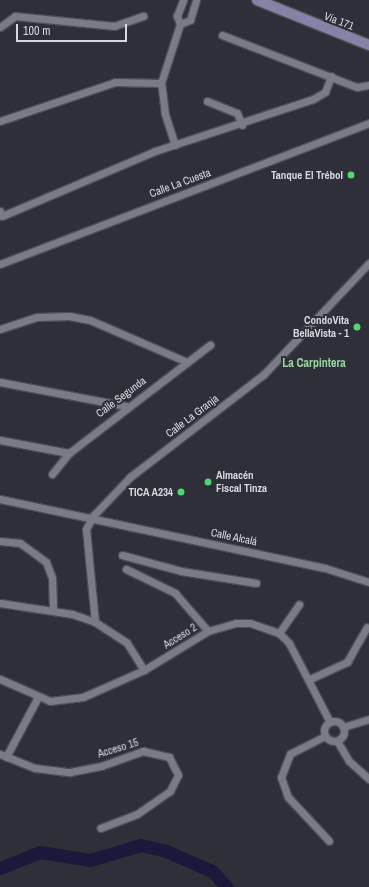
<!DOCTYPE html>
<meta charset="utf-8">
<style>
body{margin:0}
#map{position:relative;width:369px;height:887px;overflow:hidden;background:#2f2f38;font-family:"Archivo Narrow",sans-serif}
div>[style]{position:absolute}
.river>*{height:13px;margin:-6.5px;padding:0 6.5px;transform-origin:6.5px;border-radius:6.5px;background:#1b183b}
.roads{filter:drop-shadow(1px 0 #4d4d55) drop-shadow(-1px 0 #4d4d55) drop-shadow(0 1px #4d4d55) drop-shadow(0 -1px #4d4d55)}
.street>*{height:7px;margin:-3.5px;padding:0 3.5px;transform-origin:3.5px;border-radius:3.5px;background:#7b7b86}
.street>.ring{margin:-3.5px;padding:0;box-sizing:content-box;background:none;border:7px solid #7b7b86;border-radius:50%}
.secondary>*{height:10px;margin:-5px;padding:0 5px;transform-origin:5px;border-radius:5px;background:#8483a5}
.dots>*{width:11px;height:11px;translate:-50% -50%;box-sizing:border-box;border:2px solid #2f2f38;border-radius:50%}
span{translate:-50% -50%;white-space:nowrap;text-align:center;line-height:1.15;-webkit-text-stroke:4px #2f2f38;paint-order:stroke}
.street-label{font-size:11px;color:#d8d9df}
.poi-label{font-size:11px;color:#d8d9df;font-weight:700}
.right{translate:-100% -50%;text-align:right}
.left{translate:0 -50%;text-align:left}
.neighbourhood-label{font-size:12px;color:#95d6a0;font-weight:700}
.scale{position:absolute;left:16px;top:24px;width:111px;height:18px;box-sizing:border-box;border:2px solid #d8d9df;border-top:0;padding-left:5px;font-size:12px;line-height:14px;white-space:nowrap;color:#d8d9df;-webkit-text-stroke:3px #2f2f38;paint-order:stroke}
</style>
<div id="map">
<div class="river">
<div style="left:0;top:868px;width:43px;rotate:-21.8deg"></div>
<div style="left:40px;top:852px;width:51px;rotate:9.1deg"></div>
<div style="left:90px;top:860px;width:53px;rotate:-16.4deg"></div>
<div style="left:141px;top:845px;width:26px;rotate:13deg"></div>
<div style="left:166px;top:851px;width:50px;rotate:23.5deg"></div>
<div style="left:212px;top:871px;width:22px;rotate:47deg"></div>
</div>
<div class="roads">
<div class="street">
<div style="left:180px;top:24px;width:11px;rotate:-22deg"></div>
<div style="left:190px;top:20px;width:21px;rotate:-73deg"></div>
<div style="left:0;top:27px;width:19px;rotate:-36deg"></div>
<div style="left:15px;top:16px;width:100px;rotate:5.8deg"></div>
<div style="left:114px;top:26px;width:31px;rotate:-19deg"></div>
<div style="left:222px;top:35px;width:145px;rotate:21.1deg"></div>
<div style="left:357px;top:87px;width:11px;rotate:-10deg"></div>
<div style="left:207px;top:101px;width:32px;rotate:22deg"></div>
<div style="left:237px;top:113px;width:13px;rotate:67deg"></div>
<div style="left:0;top:121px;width:121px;rotate:-18.7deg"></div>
<div style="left:115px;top:82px;width:46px;rotate:1.2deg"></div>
<div style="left:175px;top:145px;width:33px;rotate:-108deg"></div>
<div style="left:165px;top:114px;width:31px;rotate:-97deg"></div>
<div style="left:161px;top:83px;width:62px;rotate:-72.1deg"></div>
<div style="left:180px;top:24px;width:9px;rotate:-111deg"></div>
<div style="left:177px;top:16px;width:17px;rotate:-69deg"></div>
<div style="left:0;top:211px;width:5px;rotate:68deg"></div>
<div style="left:2px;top:216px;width:166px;rotate:-23deg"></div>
<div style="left:155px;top:151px;width:166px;rotate:-18.2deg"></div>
<div style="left:313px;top:99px;width:14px;rotate:-30deg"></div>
<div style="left:325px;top:92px;width:17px;rotate:-69deg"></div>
<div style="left:0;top:264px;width:395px;rotate:-20.9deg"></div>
<div style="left:0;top:329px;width:39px;rotate:-18deg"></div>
<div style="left:37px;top:317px;width:32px;rotate:-2deg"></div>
<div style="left:69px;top:316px;width:21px;rotate:11deg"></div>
<div style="left:90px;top:320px;width:106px;rotate:23.4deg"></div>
<div style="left:0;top:382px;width:128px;rotate:10.8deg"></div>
<div style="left:0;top:440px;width:70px;rotate:10.7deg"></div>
<div style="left:52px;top:474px;width:27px;rotate:-51deg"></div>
<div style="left:69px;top:453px;width:178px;rotate:-37.5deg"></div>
<div style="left:0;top:499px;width:332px;rotate:12deg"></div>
<div style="left:325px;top:568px;width:46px;rotate:17.7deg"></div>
<div style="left:0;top:541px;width:20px;rotate:6deg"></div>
<div style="left:20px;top:543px;width:32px;rotate:36deg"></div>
<div style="left:46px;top:562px;width:17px;rotate:69deg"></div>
<div style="left:52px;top:578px;width:32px;rotate:88deg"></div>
<div style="left:122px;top:555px;width:61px;rotate:15.2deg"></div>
<div style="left:181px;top:571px;width:76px;rotate:9.1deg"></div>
<div style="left:126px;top:569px;width:55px;rotate:26.1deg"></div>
<div style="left:175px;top:593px;width:50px;rotate:49deg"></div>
<div style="left:0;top:603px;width:73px;rotate:8.7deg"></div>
<div style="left:72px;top:614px;width:24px;rotate:19deg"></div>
<div style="left:95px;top:622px;width:38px;rotate:33deg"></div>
<div style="left:127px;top:643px;width:32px;rotate:58deg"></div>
<div style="left:95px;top:622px;width:93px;rotate:-95.5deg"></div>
<div style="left:86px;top:529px;width:15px;rotate:-62deg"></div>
<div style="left:93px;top:516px;width:54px;rotate:-46.5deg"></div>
<div style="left:130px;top:477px;width:168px;rotate:-37.5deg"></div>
<div style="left:263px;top:375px;width:154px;rotate:-46.6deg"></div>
<div style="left:279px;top:633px;width:35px;rotate:-55deg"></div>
<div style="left:0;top:679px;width:55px;rotate:23.7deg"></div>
<div style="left:50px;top:701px;width:33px;rotate:-7deg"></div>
<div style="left:83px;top:697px;width:67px;rotate:-23.9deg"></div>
<div style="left:144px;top:670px;width:75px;rotate:-31.4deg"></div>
<div style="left:208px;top:631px;width:29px;rotate:-16deg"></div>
<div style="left:236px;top:623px;width:14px"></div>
<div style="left:250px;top:623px;width:31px;rotate:19deg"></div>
<div style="left:279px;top:633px;width:14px;rotate:45deg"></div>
<div style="left:289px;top:643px;width:89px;rotate:62.6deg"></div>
<div style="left:310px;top:679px;width:41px;rotate:-24.7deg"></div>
<div style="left:347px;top:662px;width:40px;rotate:-60.3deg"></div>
<div class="ring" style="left:324px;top:721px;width:13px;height:13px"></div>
<div style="left:343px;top:727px;width:27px;rotate:-17deg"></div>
<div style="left:325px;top:736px;width:39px;rotate:153deg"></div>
<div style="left:290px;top:754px;width:25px;rotate:111deg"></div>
<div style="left:281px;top:777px;width:21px;rotate:71deg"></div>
<div style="left:288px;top:797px;width:60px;rotate:47deg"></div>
<div style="left:337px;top:741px;width:23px;rotate:59deg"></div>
<div style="left:349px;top:761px;width:27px;rotate:42deg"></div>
<div style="left:0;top:754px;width:38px;rotate:22deg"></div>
<div style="left:35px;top:768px;width:35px;rotate:7deg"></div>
<div style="left:70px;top:772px;width:32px;rotate:-11deg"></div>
<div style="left:101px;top:766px;width:45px;rotate:-19.7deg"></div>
<div style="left:143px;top:751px;width:27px;rotate:13deg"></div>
<div style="left:169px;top:757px;width:20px;rotate:63deg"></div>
<div style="left:178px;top:775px;width:18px;rotate:117deg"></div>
<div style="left:170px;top:791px;width:40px;rotate:145.1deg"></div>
<div style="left:137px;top:814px;width:39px;rotate:159deg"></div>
<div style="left:6px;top:757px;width:68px;rotate:-61.9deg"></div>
</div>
<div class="secondary">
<div style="left:257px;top:0;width:121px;rotate:21.9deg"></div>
</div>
</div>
<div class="dots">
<div style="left:351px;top:175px;background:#51d674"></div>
<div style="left:357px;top:327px;background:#51d674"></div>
<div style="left:208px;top:482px;background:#51d674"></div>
<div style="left:181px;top:492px;background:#51d674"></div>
</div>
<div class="street-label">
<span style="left:339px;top:21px;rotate:21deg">Vía 171</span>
<span style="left:180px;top:183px;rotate:-20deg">Calle La Cuesta</span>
<span style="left:121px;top:397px;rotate:-37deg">Calle Segunda</span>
<span style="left:192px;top:416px;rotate:-37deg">Calle La Granja</span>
<span style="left:234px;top:537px;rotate:12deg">Calle Alcalá</span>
<span style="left:180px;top:636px;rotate:-32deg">Acceso 2</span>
<span style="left:118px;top:748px;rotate:-17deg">Acceso 15</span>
</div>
<div class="poi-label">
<span class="right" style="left:343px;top:175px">Tanque El Trébol</span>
<span class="right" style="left:349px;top:327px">CondoVita<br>BellaVista - 1</span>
<span class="left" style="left:216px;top:482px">Almacén<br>Fiscal Tinza</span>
<span class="right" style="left:173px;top:492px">TICA A234</span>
</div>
<div class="neighbourhood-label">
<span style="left:314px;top:364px">La Carpintera</span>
</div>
<div class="scale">100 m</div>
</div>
